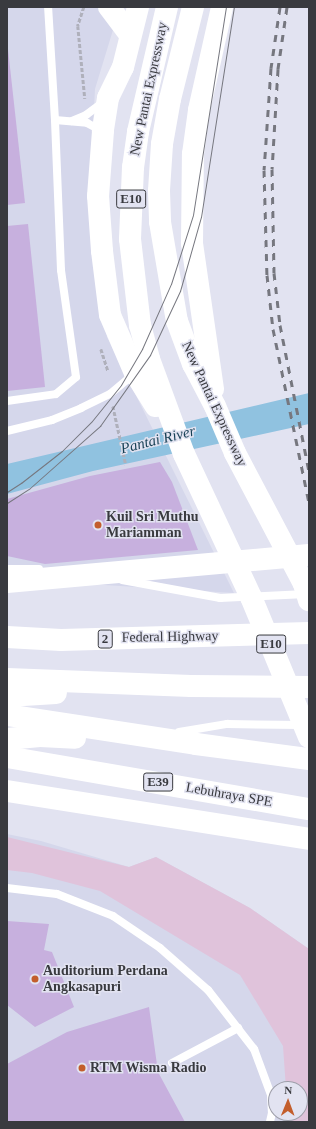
<!DOCTYPE html>
<style>
body{margin:0}
#map{position:relative;width:316px;height:1129px;overflow:hidden;background:#e2e3f1;font-family:"Times New Roman",serif}
div>[style]{position:absolute}
.built>*{inset:0;background:#d5d7eb}
.green>*{inset:0;background:#e0c3db}
.water>*{inset:0;background:#90c2e0}
.building>*{inset:0;background:#c7b0de}
.path>*{height:2.5px;margin-top:-1.25px;transform-origin:0;background:repeating-linear-gradient(90deg,#afb0bb 0 4px,transparent 0 6px)}
.lane>*{height:8px;margin:-4px;padding:0 4px;transform-origin:4px;border-radius:4px;background:#fff}
.highway>*{height:22px;margin:-11px;padding:0 11px;transform-origin:11px;border-radius:11px;background:#fff}
.tram>*{height:1px;margin:-0.5px;padding:0 0.5px;transform-origin:0.5px;border-radius:0.5px;background:#76777f}
.rail>*{height:3px;margin-top:-1.5px;transform-origin:0;background:repeating-linear-gradient(90deg,#76777f 0 7px,transparent 0 14px)}
.dots>*{width:11px;height:11px;translate:-50% -50%;box-sizing:border-box;border:2px solid #e2e3f1;border-radius:50%}
span{translate:-50% -50%;white-space:nowrap;text-align:center;line-height:1.15;-webkit-text-stroke:3px #e2e3f1;paint-order:stroke}
.shield-label span{padding:1px 3px;background:#e2e3f1;border:1px solid;border-radius:3px;-webkit-text-stroke-width:0}
.shield-label{font-size:13px;color:#393a3f;font-weight:700}
.street-label{font-size:14px;color:#393a3f}
.poi-label{font-size:14px;color:#393a3f;font-weight:700}
.left{translate:0 -50%;text-align:left}
.water-label{font-size:15px;color:#163f54;font-style:italic}
.frame{position:absolute;inset:0;border:8px solid #393a3f;pointer-events:none}
.north{position:absolute;left:268px;top:1081px;width:40px;height:40px;box-sizing:border-box;background:#e2e3f1;border:1px solid #9e9faa;border-radius:50%;rotate:1deg;font-size:11px;font-weight:700;line-height:16px;text-align:center;color:#393a3f}
.north::after{content:'';display:block;margin:auto;width:14px;height:18px;background:#c35e2c;clip-path:polygon(50% 0,100% 100%,50% 72%,0 100%)}
</style>
<div id="map">
<div class="built">
<div style="clip-path:polygon(7px 7px,120px 7px,95px 89px,92px 148px,93px 233px,107px 337px,234px 593px,7px 579px)"></div>
<div style="clip-path:polygon(evenodd,7px 834px,41px 841px,129px 867px,156px 857px,250px 908px,309px 949px,309px 1122px,7px 1122px,7px 834px,276px 1089px,300px 1089px,300px 1113px,276px 1113px,276px 1089px)"></div>
</div>
<div class="green">
<div style="clip-path:polygon(7px 837px,129px 867px,156px 857px,250px 908px,309px 949px,309px 1122px,289px 1122px,288px 1113px,300px 1113px,300px 1089px,286px 1089px,283px 1046px,240px 975px,100px 891px,32px 873px,7px 870px)"></div>
</div>
<div class="water">
<div style="clip-path:polygon(309px 393px,309px 424px,93px 471px,7px 494px,7px 464px)"></div>
</div>
<div class="building">
<div style="clip-path:polygon(7px 40px,25px 203px,7px 205px)"></div>
<div style="clip-path:polygon(28px 224px,45px 387px,7px 391px,7px 226px)"></div>
<div style="clip-path:polygon(160px 462px,172px 482px,198px 550px,45px 564px,7px 556px,7px 499px,90px 476px)"></div>
<div style="clip-path:polygon(7px 921px,49px 924px,44px 950px,52px 952px,74px 1007px,35px 1027px,7px 1005px)"></div>
<div style="clip-path:polygon(149px 1007px,158px 1072px,185px 1122px,7px 1122px,7px 1064px,67px 1032px)"></div>
</div>
<div class="path">
<div style="left:84px;top:7px;width:20px;rotate:108deg"></div>
<div style="left:78px;top:26px;width:73px;rotate:84.5deg"></div>
<div style="left:101px;top:349px;width:23px;rotate:72deg"></div>
<div style="left:113px;top:406px;width:60px;rotate:77.6deg"></div>
</div>
<div class="lane">
<div style="left:55px;top:120px;width:32px;rotate:5deg"></div>
<div style="left:87px;top:123px;width:17px;rotate:28deg"></div>
<div style="left:72px;top:121px;width:15px;rotate:-23deg"></div>
<div style="left:86px;top:115px;width:21px;rotate:-37deg"></div>
<div style="left:7px;top:401px;width:49px;rotate:-8.1deg"></div>
<div style="left:56px;top:394px;width:26px;rotate:-40deg"></div>
<div style="left:76px;top:377px;width:108px;rotate:-98deg"></div>
<div style="left:61px;top:270px;width:150px;rotate:-92.3deg"></div>
<div style="left:55px;top:120px;width:113px;rotate:-93.5deg"></div>
<div style="left:7px;top:431px;width:46px;rotate:-13.7deg"></div>
<div style="left:52px;top:420px;width:31px;rotate:-22deg"></div>
<div style="left:81px;top:408px;width:32px;rotate:-26deg"></div>
<div style="left:110px;top:394px;width:31px;rotate:-40deg"></div>
<div style="left:7px;top:569px;width:32px"></div>
<div style="left:122px;top:580px;width:100px;rotate:10.4deg"></div>
<div style="left:220px;top:598px;width:86px;rotate:-2.7deg"></div>
<div style="left:179px;top:732px;width:49px;rotate:-9.5deg"></div>
<div style="left:227px;top:724px;width:75px;rotate:0.8deg"></div>
<div style="left:7px;top:888px;width:50px;rotate:6.8deg"></div>
<div style="left:57px;top:894px;width:60px;rotate:21.4deg"></div>
<div style="left:113px;top:916px;width:57px;rotate:34.2deg"></div>
<div style="left:160px;top:948px;width:64px;rotate:41.2deg"></div>
<div style="left:208px;top:990px;width:75px;rotate:52.1deg"></div>
<div style="left:254px;top:1049px;width:49px;rotate:69.7deg"></div>
<div style="left:271px;top:1095px;width:18px;rotate:87deg"></div>
<div style="left:272px;top:1113px;width:9px;rotate:103deg"></div>
<div style="left:172px;top:1063px;width:75px;rotate:-27.9deg"></div>
</div>
<div class="highway">
<div style="left:109px;top:7px;width:35px;rotate:53deg"></div>
<div style="left:138px;top:7px;width:62px;rotate:104deg"></div>
<div style="left:123px;top:67px;width:34px;rotate:116deg"></div>
<div style="left:108px;top:98px;width:33px;rotate:99deg"></div>
<div style="left:103px;top:131px;width:65px;rotate:94.4deg"></div>
<div style="left:98px;top:196px;width:55px;rotate:85.8deg"></div>
<div style="left:102px;top:251px;width:64px;rotate:82.9deg"></div>
<div style="left:110px;top:315px;width:63px;rotate:66.7deg"></div>
<div style="left:135px;top:373px;width:39px;rotate:58deg"></div>
<div style="left:167px;top:7px;width:128px;rotate:103.1deg"></div>
<div style="left:138px;top:132px;width:35px;rotate:98deg"></div>
<div style="left:133px;top:167px;width:72px;rotate:92.4deg"></div>
<div style="left:130px;top:239px;width:87px;rotate:83.4deg"></div>
<div style="left:140px;top:325px;width:35px;rotate:75deg"></div>
<div style="left:149px;top:359px;width:101px;rotate:69.8deg"></div>
<div style="left:184px;top:454px;width:158px;rotate:64.9deg"></div>
<div style="left:251px;top:597px;width:152px;rotate:67.5deg"></div>
<div style="left:193px;top:7px;width:95px;rotate:104deg"></div>
<div style="left:170px;top:99px;width:46px;rotate:100.1deg"></div>
<div style="left:162px;top:144px;width:47px;rotate:93.7deg"></div>
<div style="left:159px;top:191px;width:31px;rotate:88deg"></div>
<div style="left:160px;top:222px;width:100px;rotate:80.3deg"></div>
<div style="left:177px;top:321px;width:46px;rotate:69.6deg"></div>
<div style="left:193px;top:364px;width:47px;rotate:62.4deg"></div>
<div style="left:215px;top:406px;width:51px;rotate:66.9deg"></div>
<div style="left:235px;top:453px;width:148px;rotate:62.2deg"></div>
<div style="left:304px;top:584px;width:17px;rotate:73deg"></div>
<div style="left:213px;top:389px;width:148px;rotate:-98.2deg"></div>
<div style="left:192px;top:243px;width:89px;rotate:-89.4deg"></div>
<div style="left:193px;top:154px;width:44px;rotate:-82.2deg"></div>
<div style="left:199px;top:110px;width:106px;rotate:-77.4deg"></div>
<div style="left:7px;top:582px;width:303px;rotate:-5.1deg"></div>
<div style="left:7px;top:637px;width:54px;rotate:3.2deg"></div>
<div style="left:61px;top:640px;width:248px;rotate:-1.6deg"></div>
<div style="left:7px;top:679px;width:184px;rotate:2.2deg"></div>
<div style="left:191px;top:686px;width:118px;rotate:0.5deg"></div>
<div style="left:7px;top:696px;width:49px;rotate:-3.5deg"></div>
<div style="left:7px;top:715px;width:191px;rotate:8.7deg"></div>
<div style="left:196px;top:744px;width:114px;rotate:7.6deg"></div>
<div style="left:7px;top:739px;width:33px;rotate:-5deg"></div>
<div style="left:40px;top:736px;width:35px;rotate:3deg"></div>
<div style="left:7px;top:757px;width:306px;rotate:9.8deg"></div>
<div style="left:7px;top:791px;width:306px;rotate:9deg"></div>
</div>
<div class="tram">
<div style="left:7px;top:492px;width:17px;rotate:-33deg"></div>
<div style="left:21px;top:483px;width:52px;rotate:-38deg"></div>
<div style="left:62px;top:451px;width:42px;rotate:-45deg"></div>
<div style="left:92px;top:421px;width:46px;rotate:-51.1deg"></div>
<div style="left:121px;top:385px;width:42px;rotate:-59.7deg"></div>
<div style="left:142px;top:349px;width:71px;rotate:-66deg"></div>
<div style="left:171px;top:284px;width:72px;rotate:-72.3deg"></div>
<div style="left:193px;top:215px;width:211px;rotate:-81deg"></div>
<div style="left:7px;top:503px;width:27px;rotate:-33deg"></div>
<div style="left:30px;top:488px;width:94px;rotate:-41.5deg"></div>
<div style="left:100px;top:426px;width:87px;rotate:-54.8deg"></div>
<div style="left:150px;top:355px;width:71px;rotate:-64.9deg"></div>
<div style="left:180px;top:291px;width:77px;rotate:-74.2deg"></div>
<div style="left:201px;top:217px;width:213px;rotate:-81.1deg"></div>
</div>
<div class="rail">
<div style="left:280px;top:7px;width:62px;rotate:98.4deg"></div>
<div style="left:271px;top:68px;width:102px;rotate:93.9deg"></div>
<div style="left:264px;top:170px;width:105px;rotate:88.4deg"></div>
<div style="left:267px;top:275px;width:54px;rotate:83.7deg"></div>
<div style="left:273px;top:329px;width:178px;rotate:78.3deg"></div>
<div style="left:287px;top:7px;width:63px;rotate:98.3deg"></div>
<div style="left:278px;top:69px;width:100px;rotate:93.4deg"></div>
<div style="left:272px;top:169px;width:104px;rotate:88.9deg"></div>
<div style="left:274px;top:273px;width:52px;rotate:83.4deg"></div>
<div style="left:280px;top:325px;width:149px;rotate:78.8deg"></div>
</div>
<div class="dots">
<div style="left:98px;top:525px;background:#c35e2c"></div>
<div style="left:35px;top:979px;background:#c35e2c"></div>
<div style="left:82px;top:1068px;background:#c35e2c"></div>
</div>
<div class="shield-label">
<span style="left:131px;top:199px">E10</span>
<span style="left:105px;top:639px">2</span>
<span style="left:271px;top:644px">E10</span>
<span style="left:158px;top:782px">E39</span>
</div>
<div class="street-label">
<span style="left:149px;top:89px;rotate:-78deg">New Pantai Expressway</span>
<span style="left:214px;top:404px;rotate:65deg">New Pantai Expressway</span>
<span style="left:170px;top:637px;rotate:-1deg">Federal Highway</span>
<span style="left:229px;top:795px;rotate:10deg">Lebuhraya SPE</span>
</div>
<div class="poi-label">
<span class="left" style="left:106px;top:525px">Kuil Sri Muthu<br>Mariamman</span>
<span class="left" style="left:43px;top:979px">Auditorium Perdana<br>Angkasapuri</span>
<span class="left" style="left:90px;top:1068px">RTM Wisma Radio</span>
</div>
<div class="water-label">
<span style="left:158px;top:440px;rotate:-14deg">Pantai River</span>
</div>
<div class="frame"></div>
<div class="north">N</div>
</div>
